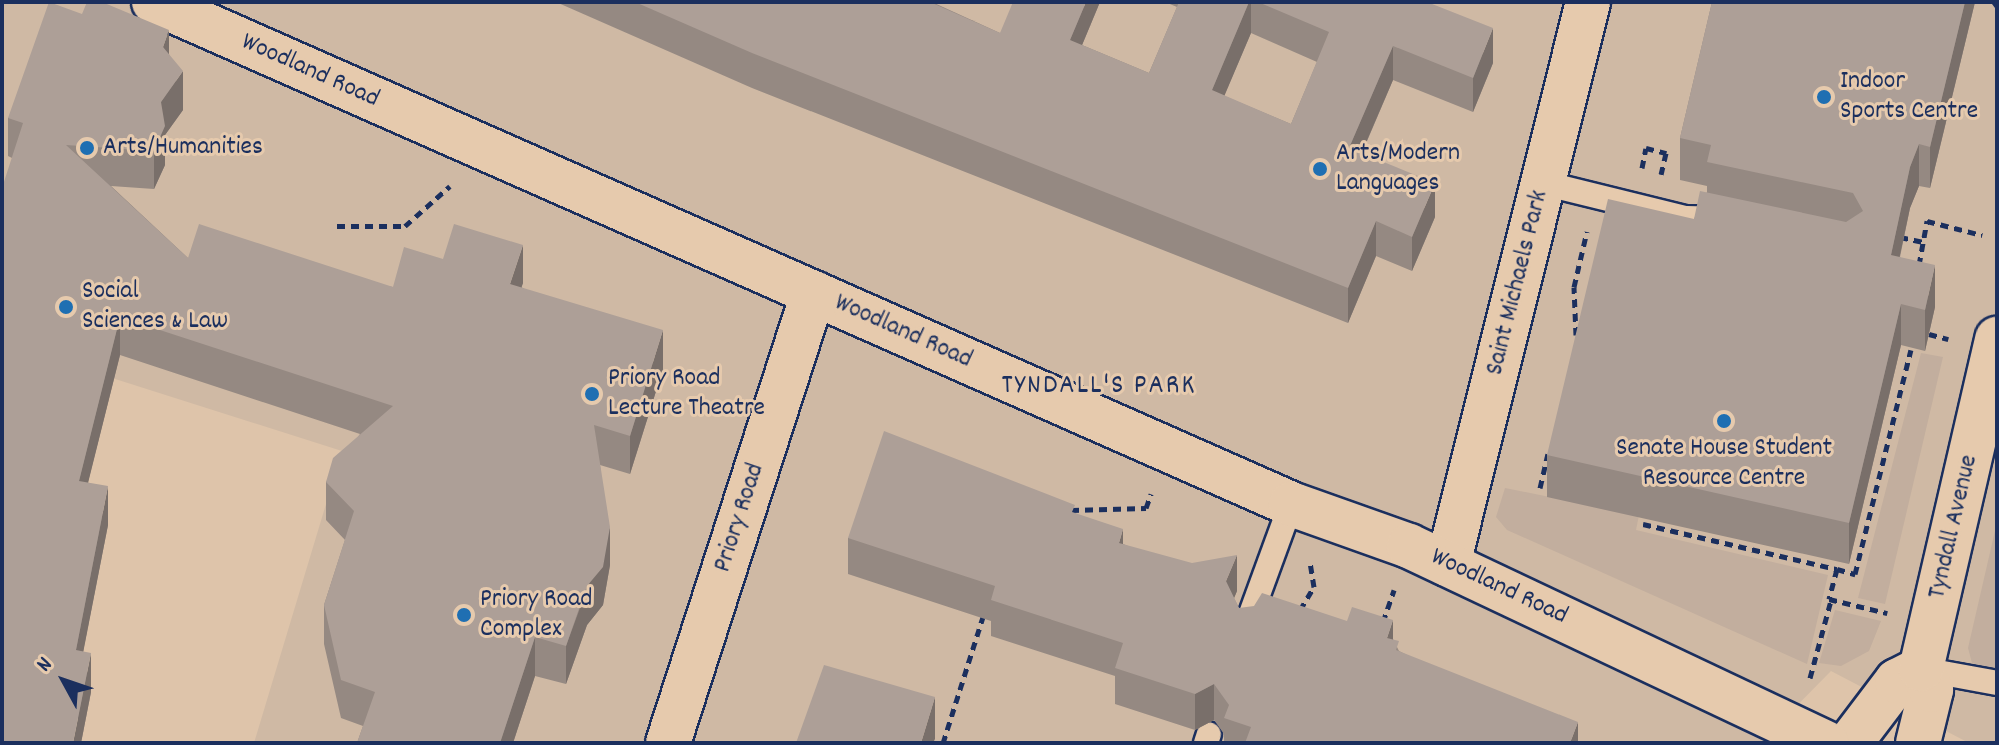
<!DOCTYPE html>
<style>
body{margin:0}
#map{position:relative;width:1999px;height:745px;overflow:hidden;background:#dec4aa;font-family:Dekko,sans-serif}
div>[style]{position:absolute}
.built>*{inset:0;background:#cfb9a4}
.green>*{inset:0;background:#c2ae9e}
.path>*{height:5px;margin-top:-2.5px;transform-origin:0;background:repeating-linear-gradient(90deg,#1b2f5e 0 8px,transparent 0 14px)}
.roads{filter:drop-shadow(2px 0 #1b2f5e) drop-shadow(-2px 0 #1b2f5e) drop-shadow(0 2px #1b2f5e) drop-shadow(0 -2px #1b2f5e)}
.service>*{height:24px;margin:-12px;padding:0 12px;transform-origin:12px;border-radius:12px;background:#e6caad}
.minor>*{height:44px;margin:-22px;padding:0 22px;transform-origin:22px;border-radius:22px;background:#e6caad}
.tertiary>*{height:44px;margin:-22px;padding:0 22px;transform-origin:22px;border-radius:22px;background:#e6caad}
.wall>*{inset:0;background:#958982}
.shaded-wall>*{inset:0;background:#796f6a}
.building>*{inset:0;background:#ad9f97}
.dots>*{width:22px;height:22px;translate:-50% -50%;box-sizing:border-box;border:4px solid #e6caad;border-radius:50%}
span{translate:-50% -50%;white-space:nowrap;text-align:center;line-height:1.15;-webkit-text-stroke:6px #e6caad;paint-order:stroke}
.street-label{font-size:26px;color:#1b2f5e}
.poi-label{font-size:26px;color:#1b2f5e}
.left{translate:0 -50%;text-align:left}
.neighbourhood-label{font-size:28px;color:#1b2f5e;letter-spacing:2px}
.frame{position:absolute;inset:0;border:4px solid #1b2f5e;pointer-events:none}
.north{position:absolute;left:24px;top:641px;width:80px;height:80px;-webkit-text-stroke:6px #e6caad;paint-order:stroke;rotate:310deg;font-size:22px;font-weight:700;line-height:32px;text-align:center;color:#1b2f5e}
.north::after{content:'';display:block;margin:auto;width:28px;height:36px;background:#1b2f5e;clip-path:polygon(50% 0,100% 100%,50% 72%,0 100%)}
</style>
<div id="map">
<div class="built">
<div style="clip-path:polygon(2px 2px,1997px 2px,1997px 743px,1969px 743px,1831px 671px,1760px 743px,254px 743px,342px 451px,2px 343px)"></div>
</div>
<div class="green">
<div style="clip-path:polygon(1921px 353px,1943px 357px,1885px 604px,1858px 598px)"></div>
<div style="clip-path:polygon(1505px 488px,1639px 515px,1636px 530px,1828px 575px,1807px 664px,1507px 530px,1496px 517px)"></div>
<div style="clip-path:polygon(1997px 522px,1997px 667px,1991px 668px,1972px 663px,1968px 648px)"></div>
<div style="clip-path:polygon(1835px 610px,1881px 621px,1869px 651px,1841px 666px,1819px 663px)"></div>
</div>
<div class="path">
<div style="left:1994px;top:2px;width:5px;rotate:53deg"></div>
<div style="left:1642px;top:168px;width:20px;rotate:-79deg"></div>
<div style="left:1646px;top:148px;width:21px;rotate:14deg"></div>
<div style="left:1666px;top:153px;width:22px;rotate:103deg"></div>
<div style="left:337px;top:226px;width:68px"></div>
<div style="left:405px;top:226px;width:60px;rotate:-41.6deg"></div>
<div style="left:1900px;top:237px;width:24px;rotate:12deg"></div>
<div style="left:1919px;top:265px;width:45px;rotate:-79.7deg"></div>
<div style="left:1927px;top:221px;width:57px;rotate:14.3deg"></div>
<div style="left:1929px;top:334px;width:20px;rotate:15deg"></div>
<div style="left:1576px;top:335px;width:48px;rotate:-92.4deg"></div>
<div style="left:1574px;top:287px;width:57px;rotate:-76.9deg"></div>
<div style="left:1540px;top:488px;width:35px;rotate:-77deg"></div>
<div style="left:1071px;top:510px;width:75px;rotate:-1.5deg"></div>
<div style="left:1146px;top:508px;width:15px;rotate:-70deg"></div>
<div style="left:1643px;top:524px;width:199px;rotate:13.1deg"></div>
<div style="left:1837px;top:569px;width:31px;rotate:105deg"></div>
<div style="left:1829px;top:599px;width:60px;rotate:13.6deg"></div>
<div style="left:1837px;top:569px;width:19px;rotate:16deg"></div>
<div style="left:1855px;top:574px;width:231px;rotate:-76deg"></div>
<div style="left:1300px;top:610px;width:27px;rotate:-59deg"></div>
<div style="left:1314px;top:587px;width:25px;rotate:-99deg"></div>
<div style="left:1383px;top:622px;width:34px;rotate:-71deg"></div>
<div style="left:1810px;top:678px;width:81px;rotate:-74.9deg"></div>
<div style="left:943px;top:743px;width:135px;rotate:-72.4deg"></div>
</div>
<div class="roads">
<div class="service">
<div style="left:1543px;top:183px;width:147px;rotate:13.8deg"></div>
<div style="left:1686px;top:218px;width:41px;rotate:1.4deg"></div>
<div style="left:1245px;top:630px;width:134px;rotate:-69.9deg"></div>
<div style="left:1921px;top:669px;width:77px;rotate:10.4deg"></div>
<div style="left:1206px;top:743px;width:9px;rotate:-72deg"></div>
</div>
<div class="minor">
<div style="left:1448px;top:564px;width:579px;rotate:-76.01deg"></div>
<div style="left:668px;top:743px;width:473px;rotate:-72.1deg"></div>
<div style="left:1850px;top:743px;width:78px;rotate:-52.8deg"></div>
<div style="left:1897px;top:681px;width:27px;rotate:-27deg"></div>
<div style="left:1918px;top:743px;width:55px;rotate:-76.2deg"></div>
<div style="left:1931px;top:690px;width:23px;rotate:-115deg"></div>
<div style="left:1921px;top:669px;width:339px;rotate:-77deg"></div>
</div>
<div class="tertiary">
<div style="left:154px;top:2px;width:1243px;rotate:23.82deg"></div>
<div style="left:1291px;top:504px;width:125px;rotate:19.6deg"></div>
<div style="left:1409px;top:546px;width:461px;rotate:25.3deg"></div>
</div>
</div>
<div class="wall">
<div style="clip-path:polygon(evenodd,556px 2px,932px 2px,1000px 33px,1100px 2px,1082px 45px,1149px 73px,1177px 7px,1165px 2px,1427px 2px,1493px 63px,1473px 112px,1393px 80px,1362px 153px,1435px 217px,1412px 271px,1376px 256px,1348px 323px,752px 88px,556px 2px,1251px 33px,1317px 62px,1291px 124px,1224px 96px,1251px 33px)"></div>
<div style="clip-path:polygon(1712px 2px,1975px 2px,1930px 188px,1919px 186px,1910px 208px,1900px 257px,1935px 307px,1925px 351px,1901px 345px,1849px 564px,1547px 497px,1547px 455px,1694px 219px,1707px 192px,1707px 186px,1680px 180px,1680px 138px)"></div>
<div style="clip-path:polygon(169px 54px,183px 110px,165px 135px,165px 165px,154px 189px,111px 186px,188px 258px,393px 287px,523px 283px,521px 287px,663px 369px,630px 474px,600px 465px,610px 565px,603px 605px,587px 625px,566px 684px,535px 676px,513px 743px,357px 743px,363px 726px,341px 718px,324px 644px,324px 605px,345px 540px,326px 520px,326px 482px,360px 434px,120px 355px,88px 482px,108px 525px,83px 652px,91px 692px,81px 743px,12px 158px,8px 156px,8px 118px)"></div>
<div style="clip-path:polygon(1075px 513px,1123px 544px,1237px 591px,1234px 598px,1239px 608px,1393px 639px,1399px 651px,1578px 743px,1224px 743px,1224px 734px,1214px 720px,1195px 730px,1115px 704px,1115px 676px,991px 636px,991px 621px,848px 574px,848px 538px)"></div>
</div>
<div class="shaded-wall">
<div style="clip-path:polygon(1086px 2px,1100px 2px,1070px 74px,1070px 40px)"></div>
<div style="clip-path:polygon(1249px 2px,1251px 2px,1251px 33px,1212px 125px,1212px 90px)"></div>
<div style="clip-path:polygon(1965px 2px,1975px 2px,1930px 188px,1930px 147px)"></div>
<div style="clip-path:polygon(1493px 28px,1493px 63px,1473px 112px,1473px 78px)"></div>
<div style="clip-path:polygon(169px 30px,169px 69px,163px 47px)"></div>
<div style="clip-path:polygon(1393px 46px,1393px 80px,1349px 182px,1349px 148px)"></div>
<div style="clip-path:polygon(183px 71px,183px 110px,165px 135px,165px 165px,154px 189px,154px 151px,161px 102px)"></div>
<div style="clip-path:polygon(1919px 144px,1919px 186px,1910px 208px,1891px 297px,1891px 255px,1910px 167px)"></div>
<div style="clip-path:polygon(1435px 183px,1435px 217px,1412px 271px,1412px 237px)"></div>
<div style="clip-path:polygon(1376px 221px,1376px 256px,1348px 323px,1348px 288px)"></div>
<div style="clip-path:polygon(523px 245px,523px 283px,510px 322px,510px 284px)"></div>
<div style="clip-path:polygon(1935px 265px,1935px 307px,1925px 351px,1925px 310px)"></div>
<div style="clip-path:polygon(1901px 304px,1901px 345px,1849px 564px,1849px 523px)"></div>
<div style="clip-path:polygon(120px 317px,120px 355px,79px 519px,79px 481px)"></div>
<div style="clip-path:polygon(663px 330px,663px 369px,630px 474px,630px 436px)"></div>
<div style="clip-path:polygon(108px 486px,108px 525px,76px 689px,76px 650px)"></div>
<div style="clip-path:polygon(610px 527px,610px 565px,603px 605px,587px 625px,566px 684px,566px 646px)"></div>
<div style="clip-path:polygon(1123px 529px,1123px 565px,1119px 543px)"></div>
<div style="clip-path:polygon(1237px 555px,1237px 591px,1226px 617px,1226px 581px)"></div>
<div style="clip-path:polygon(1393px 620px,1393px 656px,1387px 638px)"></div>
<div style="clip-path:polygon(535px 637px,535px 676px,513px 743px,500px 743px)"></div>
<div style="clip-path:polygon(91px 653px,91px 692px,81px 743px,73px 743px)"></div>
<div style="clip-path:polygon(1214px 684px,1214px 720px,1195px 730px,1195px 694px)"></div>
<div style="clip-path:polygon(935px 697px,935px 739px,933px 743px,921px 743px)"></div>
<div style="clip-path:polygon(1578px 722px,1578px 743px,1570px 743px)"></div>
</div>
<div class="building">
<div style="clip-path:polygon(49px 2px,82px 14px,87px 2px,102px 2px,169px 30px,163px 47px,183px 71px,161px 102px,165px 126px,154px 151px,66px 145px,188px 258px,199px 224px,393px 287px,404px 247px,443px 259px,454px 224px,523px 245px,510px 284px,663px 330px,630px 436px,594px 425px,610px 527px,603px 567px,587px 586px,566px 646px,535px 637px,500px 743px,357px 743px,375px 692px,341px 680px,324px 605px,354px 511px,326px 482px,333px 458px,393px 406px,120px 317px,79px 481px,108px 486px,76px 650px,91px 653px,73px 743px,2px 743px,2px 188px,23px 123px,8px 118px)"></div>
<div style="clip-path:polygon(635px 2px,930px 2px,1000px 33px,1013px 2px,1086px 2px,1070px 40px,1149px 73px,1179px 2px,1249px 2px,1212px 90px,1291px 124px,1329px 32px,1258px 2px,1427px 2px,1493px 28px,1473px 78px,1393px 46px,1349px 148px,1435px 183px,1412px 237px,1376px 221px,1348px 288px,752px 53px)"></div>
<div style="clip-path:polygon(1712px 2px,1965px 2px,1930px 147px,1919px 144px,1910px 167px,1891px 255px,1935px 265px,1925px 310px,1901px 304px,1849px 523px,1547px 455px,1608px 199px,1694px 219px,1700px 191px,1846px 222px,1863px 211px,1853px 193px,1707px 162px,1711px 145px,1680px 138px)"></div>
<div style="clip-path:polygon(884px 431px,1075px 505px,1072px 512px,1123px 529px,1119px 543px,1192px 563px,1237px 555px,1226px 581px,1239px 608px,1254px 606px,1262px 593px,1347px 621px,1352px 607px,1393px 620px,1387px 638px,1399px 641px,1396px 650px,1578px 722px,1570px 743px,1245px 743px,1251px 727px,1224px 718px,1229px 705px,1214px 684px,1195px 694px,1115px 668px,1123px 643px,991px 600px,995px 586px,848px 538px)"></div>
<div style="clip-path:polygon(824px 665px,935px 697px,921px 743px,796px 743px)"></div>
</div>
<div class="dots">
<div style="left:1824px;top:97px;background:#1f6fb2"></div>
<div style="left:87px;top:148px;background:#1f6fb2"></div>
<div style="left:1320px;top:169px;background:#1f6fb2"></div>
<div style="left:66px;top:307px;background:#1f6fb2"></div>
<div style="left:592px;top:394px;background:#1f6fb2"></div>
<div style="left:1724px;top:421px;background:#1f6fb2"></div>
<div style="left:464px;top:615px;background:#1f6fb2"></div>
</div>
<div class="street-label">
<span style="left:310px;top:71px;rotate:24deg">Woodland Road</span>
<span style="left:1518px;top:283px;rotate:-76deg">Saint Michaels Park</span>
<span style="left:903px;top:332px;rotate:24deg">Woodland Road</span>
<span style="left:740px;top:518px;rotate:-72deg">Priory Road</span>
<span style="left:1954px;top:527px;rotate:-77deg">Tyndall Avenue</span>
<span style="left:1499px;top:587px;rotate:25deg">Woodland Road</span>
</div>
<div class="poi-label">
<span class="left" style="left:1840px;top:97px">Indoor<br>Sports Centre</span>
<span class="left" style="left:103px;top:148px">Arts/Humanities</span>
<span class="left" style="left:1336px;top:169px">Arts/Modern<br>Languages</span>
<span class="left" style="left:82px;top:307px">Social<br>Sciences &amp; Law</span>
<span class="left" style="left:608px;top:394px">Priory Road<br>Lecture Theatre</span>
<span style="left:1724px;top:464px">Senate House Student<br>Resource Centre</span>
<span class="left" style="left:480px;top:615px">Priory Road<br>Complex</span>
</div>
<div class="neighbourhood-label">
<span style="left:1099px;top:387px">TYNDALL'S PARK</span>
</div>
<div class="frame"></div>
<div class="north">N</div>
</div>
